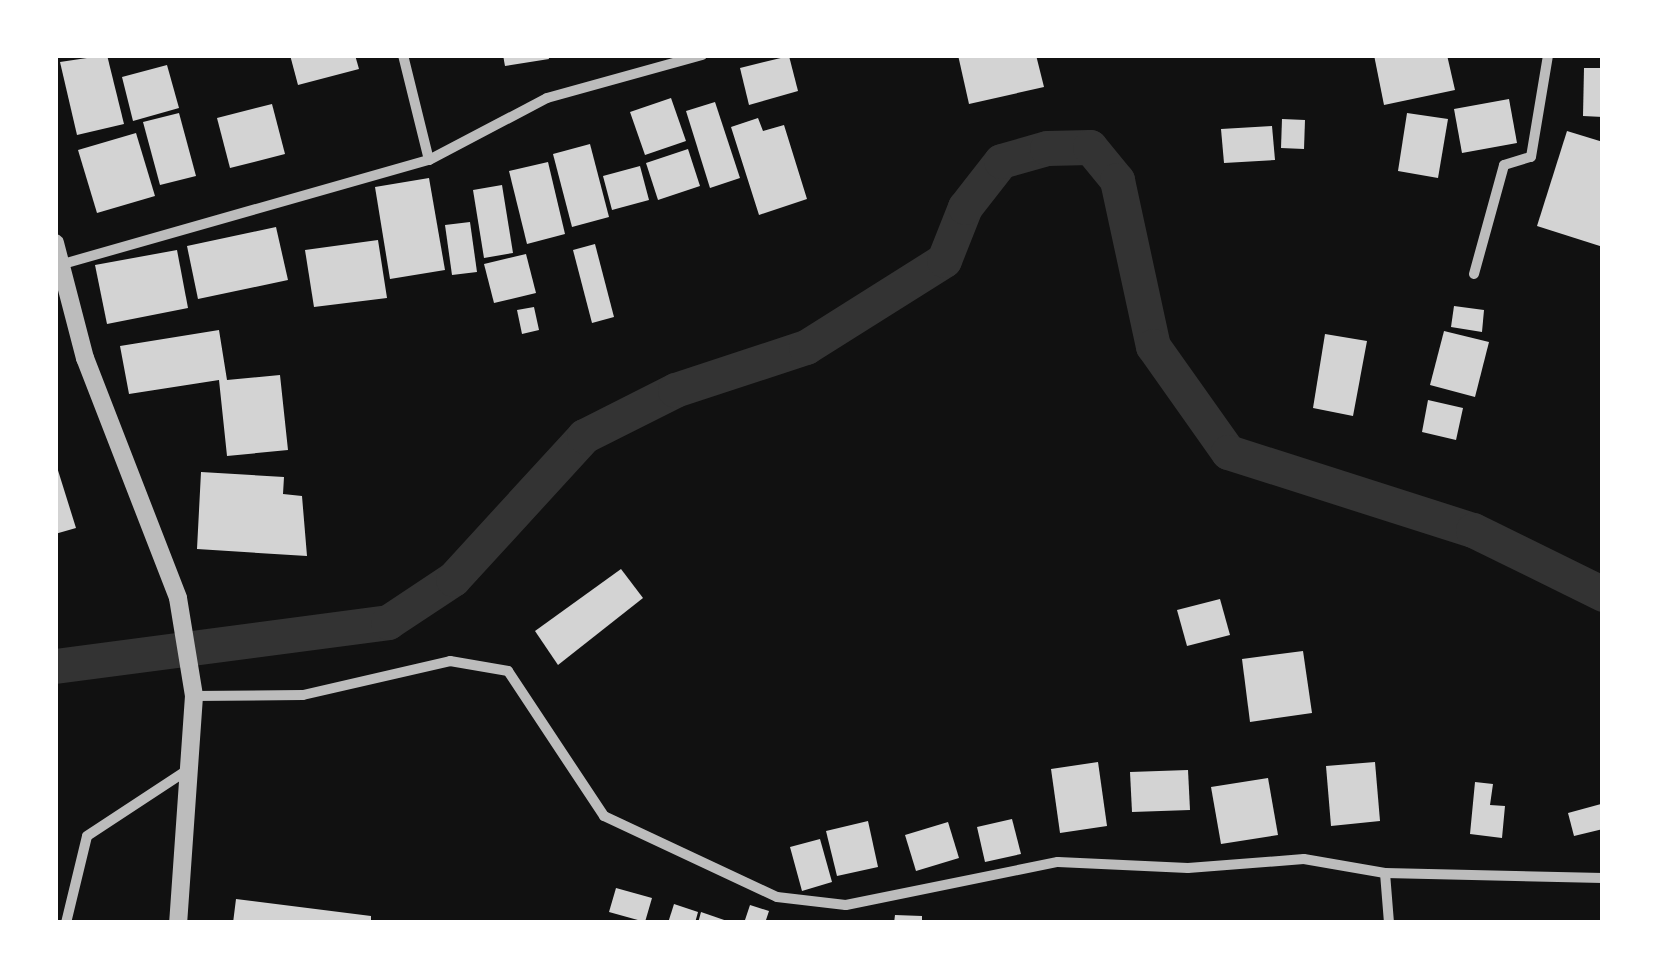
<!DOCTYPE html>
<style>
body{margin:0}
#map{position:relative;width:1658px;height:978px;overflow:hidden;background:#111;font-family:"Source Sans 3",sans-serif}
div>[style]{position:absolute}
.canal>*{height:35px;margin:-17.5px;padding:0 17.5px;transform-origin:17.5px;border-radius:17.5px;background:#333}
.building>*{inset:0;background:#d3d3d3}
.minor>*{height:10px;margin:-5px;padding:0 5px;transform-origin:5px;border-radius:5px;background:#bcbcbc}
.tertiary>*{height:18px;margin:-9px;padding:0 9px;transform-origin:9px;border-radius:9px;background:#bcbcbc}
span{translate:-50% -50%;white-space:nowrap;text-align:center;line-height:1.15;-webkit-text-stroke:9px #fff;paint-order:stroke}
.frame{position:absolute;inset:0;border:58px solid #fff;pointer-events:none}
</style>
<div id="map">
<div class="canal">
<div style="left:55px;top:666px;width:336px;rotate:-7.5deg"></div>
<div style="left:388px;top:622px;width:78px;rotate:-33.5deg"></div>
<div style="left:453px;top:579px;width:194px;rotate:-47.5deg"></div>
<div style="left:584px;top:436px;width:102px;rotate:-26.8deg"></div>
<div style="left:675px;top:390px;width:138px;rotate:-18.2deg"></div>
<div style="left:806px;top:347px;width:163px;rotate:-32.2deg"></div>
<div style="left:944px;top:260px;width:57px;rotate:-68.4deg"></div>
<div style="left:965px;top:207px;width:58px;rotate:-52deg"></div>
<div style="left:1001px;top:161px;width:48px;rotate:-15.8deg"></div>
<div style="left:1047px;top:148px;width:43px;rotate:-1.3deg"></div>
<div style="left:1090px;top:147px;width:43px;rotate:50.7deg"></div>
<div style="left:1117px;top:180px;width:170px;rotate:77.8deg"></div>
<div style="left:1153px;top:346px;width:130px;rotate:54.7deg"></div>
<div style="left:1228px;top:452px;width:257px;rotate:17.7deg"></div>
<div style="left:1473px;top:530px;width:145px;rotate:26.2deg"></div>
</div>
<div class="building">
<div style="clip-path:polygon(107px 55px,124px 124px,77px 135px,60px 62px)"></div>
<div style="clip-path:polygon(290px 55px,355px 55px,359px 69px,298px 85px)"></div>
<div style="clip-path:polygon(503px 55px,548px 55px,549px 59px,505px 66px)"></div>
<div style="clip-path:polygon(958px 55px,1036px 55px,1044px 87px,969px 104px)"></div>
<div style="clip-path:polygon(1374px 55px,1447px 55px,1455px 90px,1384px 105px)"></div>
<div style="clip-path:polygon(789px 56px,798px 91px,749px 105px,740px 68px)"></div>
<div style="clip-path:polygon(167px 65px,179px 108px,133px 121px,122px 77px)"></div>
<div style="clip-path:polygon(1584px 68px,1603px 68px,1603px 117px,1583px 116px)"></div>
<div style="clip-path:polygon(671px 98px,686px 141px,645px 155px,630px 112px)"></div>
<div style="clip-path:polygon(1509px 99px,1517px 143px,1462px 153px,1454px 109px)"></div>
<div style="clip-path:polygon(715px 102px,740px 178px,710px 188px,686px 111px)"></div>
<div style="clip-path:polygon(272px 104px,285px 154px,230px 168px,217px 118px)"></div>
<div style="clip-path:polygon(179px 113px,196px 176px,160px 185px,143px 122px)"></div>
<div style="clip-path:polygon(1407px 113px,1448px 119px,1438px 178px,1398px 171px)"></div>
<div style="clip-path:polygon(758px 118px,763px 131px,784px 125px,807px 199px,759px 215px,731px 127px)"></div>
<div style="clip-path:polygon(1282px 119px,1305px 120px,1304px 149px,1281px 148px)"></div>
<div style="clip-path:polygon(1272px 126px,1275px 160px,1224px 163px,1221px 129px)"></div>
<div style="clip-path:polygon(1567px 131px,1603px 142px,1603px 247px,1537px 226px)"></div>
<div style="clip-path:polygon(136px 133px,155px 196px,97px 213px,78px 150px)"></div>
<div style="clip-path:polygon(590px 144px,609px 217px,572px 227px,553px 154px)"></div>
<div style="clip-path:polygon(688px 149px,700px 186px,658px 200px,646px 163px)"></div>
<div style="clip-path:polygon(548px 162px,565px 234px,527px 244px,509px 171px)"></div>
<div style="clip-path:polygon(640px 166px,649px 200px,612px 210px,603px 176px)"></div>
<div style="clip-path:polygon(429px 178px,445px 270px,390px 279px,375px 187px)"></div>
<div style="clip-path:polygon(502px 185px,513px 253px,484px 258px,473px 190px)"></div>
<div style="clip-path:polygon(470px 222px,477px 272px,452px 275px,445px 225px)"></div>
<div style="clip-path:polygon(276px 227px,288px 280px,198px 299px,187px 246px)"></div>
<div style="clip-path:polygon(378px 240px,387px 298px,314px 307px,305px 250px)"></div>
<div style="clip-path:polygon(595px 244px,614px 317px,592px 323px,573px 250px)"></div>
<div style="clip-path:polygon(177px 250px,188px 308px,107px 324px,95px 265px)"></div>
<div style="clip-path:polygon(526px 254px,536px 293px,494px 303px,484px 264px)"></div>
<div style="clip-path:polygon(1454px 306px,1484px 310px,1482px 332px,1451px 327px)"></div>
<div style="clip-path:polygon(534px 307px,539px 330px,522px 334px,517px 310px)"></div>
<div style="clip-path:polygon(219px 330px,227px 380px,280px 375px,288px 450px,227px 456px,219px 380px,129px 394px,120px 346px)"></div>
<div style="clip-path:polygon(1444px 331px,1489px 342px,1475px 397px,1430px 385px)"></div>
<div style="clip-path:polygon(1325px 334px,1367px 341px,1353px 416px,1313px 408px)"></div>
<div style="clip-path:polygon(1428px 400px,1463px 408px,1456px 440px,1422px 432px)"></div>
<div style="clip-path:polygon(56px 464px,76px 528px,55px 534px,55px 465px)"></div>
<div style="clip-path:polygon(201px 472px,284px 477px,283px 494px,302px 496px,307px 556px,197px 549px)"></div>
<div style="clip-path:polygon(621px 569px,643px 598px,558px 665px,535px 631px)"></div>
<div style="clip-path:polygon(1220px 599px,1230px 635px,1187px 646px,1177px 610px)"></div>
<div style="clip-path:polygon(1303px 651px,1312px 713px,1250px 722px,1242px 659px)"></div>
<div style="clip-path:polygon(1098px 762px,1107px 826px,1060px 833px,1051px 769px)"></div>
<div style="clip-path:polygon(1375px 762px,1380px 821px,1331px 826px,1326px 766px)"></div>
<div style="clip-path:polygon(1188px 770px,1190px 810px,1132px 812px,1130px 772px)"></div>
<div style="clip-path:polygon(1268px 778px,1278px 835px,1221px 844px,1211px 787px)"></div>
<div style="clip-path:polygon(1475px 782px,1493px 784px,1490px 805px,1505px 806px,1502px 838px,1470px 834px)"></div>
<div style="clip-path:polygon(1601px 804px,1603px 829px,1574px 836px,1568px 813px)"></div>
<div style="clip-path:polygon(1012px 819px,1021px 854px,985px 862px,977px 827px)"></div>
<div style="clip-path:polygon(868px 821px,878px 867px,837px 876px,826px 831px)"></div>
<div style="clip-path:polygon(948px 822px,959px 858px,916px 871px,905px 835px)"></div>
<div style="clip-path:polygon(820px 839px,832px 882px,802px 891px,790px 847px)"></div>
<div style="clip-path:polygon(616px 888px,652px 898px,645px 922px,609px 912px)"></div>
<div style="clip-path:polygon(236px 899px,371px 916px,371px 923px,233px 923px)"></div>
<div style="clip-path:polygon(674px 904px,698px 912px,695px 923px,668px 923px)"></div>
<div style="clip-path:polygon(750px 905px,769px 911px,765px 923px,744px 923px)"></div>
<div style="clip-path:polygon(701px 912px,730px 922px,730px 923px,698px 923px)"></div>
<div style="clip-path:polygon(895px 915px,922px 916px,922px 923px,894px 923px)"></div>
</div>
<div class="minor">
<div style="left:403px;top:55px;width:108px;rotate:76.1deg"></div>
<div style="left:56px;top:266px;width:388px;rotate:-15.9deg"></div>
<div style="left:429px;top:160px;width:133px;rotate:-27.7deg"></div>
<div style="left:547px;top:98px;width:161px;rotate:-15.5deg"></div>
<div style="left:1474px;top:274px;width:113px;rotate:-74.6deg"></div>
<div style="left:1504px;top:165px;width:28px;rotate:-17deg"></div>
<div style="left:1531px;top:157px;width:103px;rotate:-80.5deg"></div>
<div style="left:194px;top:696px;width:109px;rotate:-0.5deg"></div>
<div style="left:303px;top:695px;width:151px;rotate:-13deg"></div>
<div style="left:450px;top:661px;width:59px;rotate:9.8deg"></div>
<div style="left:508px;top:671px;width:174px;rotate:56.5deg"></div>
<div style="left:604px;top:816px;width:191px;rotate:25.1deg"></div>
<div style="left:777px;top:897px;width:69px;rotate:6.6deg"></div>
<div style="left:846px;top:905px;width:216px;rotate:-11.5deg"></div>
<div style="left:1058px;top:862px;width:130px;rotate:2.6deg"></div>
<div style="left:1188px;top:868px;width:116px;rotate:-4.4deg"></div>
<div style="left:1304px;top:859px;width:82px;rotate:9.8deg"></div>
<div style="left:1385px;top:873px;width:218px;rotate:1.3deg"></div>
<div style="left:1385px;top:873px;width:50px;rotate:85.4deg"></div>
<div style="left:66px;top:923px;width:89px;rotate:-76.4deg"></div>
<div style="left:87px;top:836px;width:122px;rotate:-33.3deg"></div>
</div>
<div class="tertiary">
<div style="left:55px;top:243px;width:119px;rotate:75.4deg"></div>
<div style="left:85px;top:358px;width:257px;rotate:68.8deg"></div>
<div style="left:178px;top:598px;width:99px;rotate:80.7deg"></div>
<div style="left:194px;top:696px;width:228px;rotate:94deg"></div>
</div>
<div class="frame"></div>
</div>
